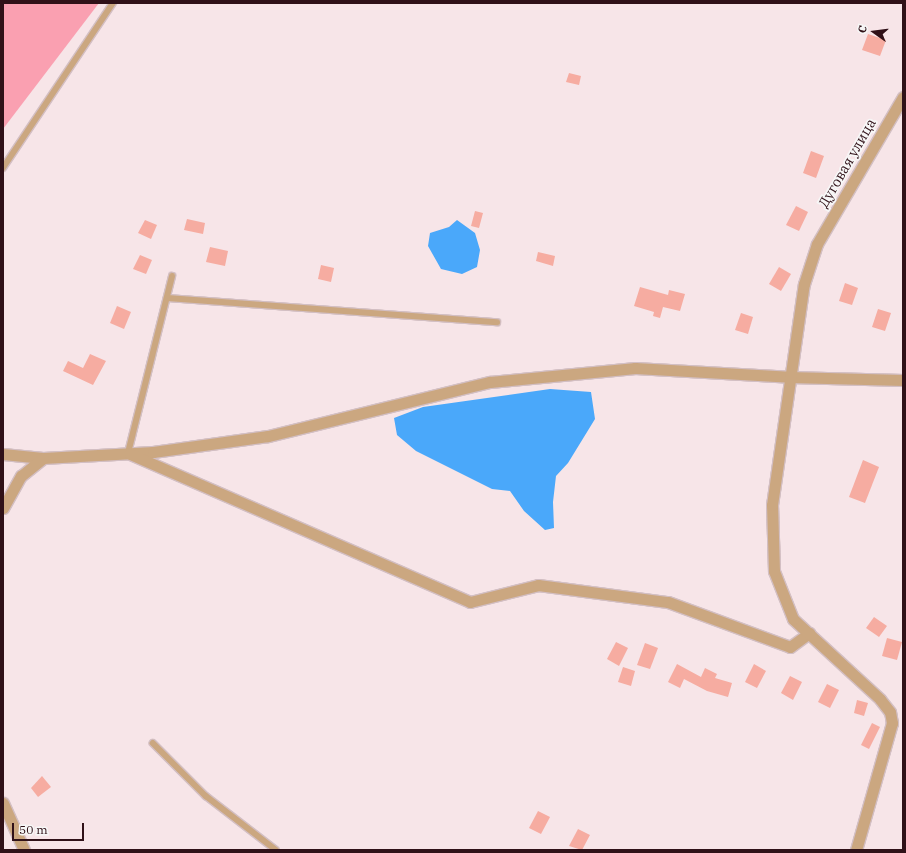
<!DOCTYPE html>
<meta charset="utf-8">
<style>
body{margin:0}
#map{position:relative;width:906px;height:853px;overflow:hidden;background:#f7e5e8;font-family:"IBM Plex Serif",serif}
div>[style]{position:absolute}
.green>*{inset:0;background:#faa0b1}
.water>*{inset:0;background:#4aa8fa}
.building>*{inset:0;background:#f6aca1}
.roads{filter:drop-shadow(1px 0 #d3bfc3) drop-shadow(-1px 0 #d3bfc3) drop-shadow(0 1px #d3bfc3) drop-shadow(0 -1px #d3bfc3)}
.service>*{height:5.5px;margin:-2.75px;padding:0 2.75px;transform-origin:2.75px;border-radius:2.75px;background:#cba780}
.minor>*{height:11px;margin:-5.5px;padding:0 5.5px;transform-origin:5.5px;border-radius:5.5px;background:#cba780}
span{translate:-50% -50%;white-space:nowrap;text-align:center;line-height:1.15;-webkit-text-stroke:3.5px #f7f7f7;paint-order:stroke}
.street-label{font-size:14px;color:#301118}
.frame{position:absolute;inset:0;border:4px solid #301118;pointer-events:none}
.north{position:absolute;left:854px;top:12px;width:40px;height:40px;-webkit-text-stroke:3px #f7f7f7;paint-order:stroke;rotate:284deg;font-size:11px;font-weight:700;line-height:16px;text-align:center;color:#301118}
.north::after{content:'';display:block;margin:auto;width:14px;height:18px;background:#301118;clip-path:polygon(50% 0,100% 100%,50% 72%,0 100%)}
.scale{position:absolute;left:12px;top:823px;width:72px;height:18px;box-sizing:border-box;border:2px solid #301118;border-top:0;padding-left:5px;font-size:12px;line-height:14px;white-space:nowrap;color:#301118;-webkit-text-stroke:3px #f7f7f7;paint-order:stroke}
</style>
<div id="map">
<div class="green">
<div style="clip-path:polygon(3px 3px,99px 3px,3px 129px)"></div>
</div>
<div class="water">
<div style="clip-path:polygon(457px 220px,475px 233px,480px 250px,477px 267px,462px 274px,441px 269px,428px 246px,430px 233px,449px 227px)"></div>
<div style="clip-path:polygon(550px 389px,591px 392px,595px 419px,568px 463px,556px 476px,553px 502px,554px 528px,545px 530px,524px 511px,510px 491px,492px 489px,416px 451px,397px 435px,394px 418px,423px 407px)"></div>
</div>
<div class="building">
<div style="clip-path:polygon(868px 34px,886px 40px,880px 56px,862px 50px)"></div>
<div style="clip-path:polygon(569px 73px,581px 76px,579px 85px,566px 82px)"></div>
<div style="clip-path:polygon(811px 151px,824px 156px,816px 178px,803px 173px)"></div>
<div style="clip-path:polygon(796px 206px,808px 212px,799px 231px,786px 225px)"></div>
<div style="clip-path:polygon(475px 211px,483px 213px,479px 228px,471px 226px)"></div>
<div style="clip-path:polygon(187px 219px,205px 223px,203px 234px,184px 230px)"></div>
<div style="clip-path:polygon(145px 220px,157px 225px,151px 239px,138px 233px)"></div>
<div style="clip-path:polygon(210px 247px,228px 251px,225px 266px,206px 262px)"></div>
<div style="clip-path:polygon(538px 252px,555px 256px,553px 266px,536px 261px)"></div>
<div style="clip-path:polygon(140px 255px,152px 260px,146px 274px,133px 269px)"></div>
<div style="clip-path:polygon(321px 265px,334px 268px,331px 282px,318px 279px)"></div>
<div style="clip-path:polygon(779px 267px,791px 274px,781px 291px,769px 284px)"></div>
<div style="clip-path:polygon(845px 283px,858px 288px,852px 305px,839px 301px)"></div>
<div style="clip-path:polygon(640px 287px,668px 295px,669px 290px,685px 294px,680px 311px,663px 307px,660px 318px,653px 316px,654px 312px,634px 306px)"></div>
<div style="clip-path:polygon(117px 306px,131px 312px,124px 329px,110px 323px)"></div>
<div style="clip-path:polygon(878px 309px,891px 313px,885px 331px,872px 327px)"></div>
<div style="clip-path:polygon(741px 313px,753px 317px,748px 334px,735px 330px)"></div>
<div style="clip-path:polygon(90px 354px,106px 361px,93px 385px,63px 371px,68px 361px,83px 368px)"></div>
<div style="clip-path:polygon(863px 460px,879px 467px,865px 503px,849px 497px)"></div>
<div style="clip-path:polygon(874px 617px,887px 626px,879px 637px,866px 628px)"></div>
<div style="clip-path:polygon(887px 638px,902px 642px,897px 660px,882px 656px)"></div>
<div style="clip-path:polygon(616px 642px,628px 648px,619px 666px,607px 659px)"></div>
<div style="clip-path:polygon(645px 643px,658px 648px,650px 669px,637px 665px)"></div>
<div style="clip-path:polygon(677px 664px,701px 677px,705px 668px,717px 674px,715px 678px,732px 683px,728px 697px,707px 691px,684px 679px,680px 688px,668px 682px)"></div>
<div style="clip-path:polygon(754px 664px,766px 671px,757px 688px,745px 682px)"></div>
<div style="clip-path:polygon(623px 667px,635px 671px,631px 686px,618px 682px)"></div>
<div style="clip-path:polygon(790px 676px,802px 682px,793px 700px,781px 693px)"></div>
<div style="clip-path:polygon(827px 684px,839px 690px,830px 708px,818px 702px)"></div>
<div style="clip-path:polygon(857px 700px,868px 703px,864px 716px,854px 713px)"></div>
<div style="clip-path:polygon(872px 723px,880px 727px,869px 749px,861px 745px)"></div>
<div style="clip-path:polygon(42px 776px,51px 787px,38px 797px,31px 788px)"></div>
<div style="clip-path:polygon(538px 811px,550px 817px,541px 834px,529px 828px)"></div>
<div style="clip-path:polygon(578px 829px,590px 835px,582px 850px,569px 846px)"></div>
</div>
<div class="roads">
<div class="service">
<div style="left:3px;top:168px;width:198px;rotate:-56.3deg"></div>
<div style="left:167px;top:298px;width:331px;rotate:4.2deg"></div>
<div style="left:128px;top:453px;width:182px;rotate:-76deg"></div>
<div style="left:153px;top:743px;width:75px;rotate:45deg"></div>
<div style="left:206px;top:796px;width:88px;rotate:37.6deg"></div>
</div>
<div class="minor">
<div style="left:3px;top:454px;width:40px;rotate:5.7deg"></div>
<div style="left:43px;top:458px;width:110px;rotate:-3.1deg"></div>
<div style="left:153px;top:452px;width:116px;rotate:-7.9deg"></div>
<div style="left:268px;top:436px;width:228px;rotate:-13.7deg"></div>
<div style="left:490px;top:382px;width:146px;rotate:-5.5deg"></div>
<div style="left:635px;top:368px;width:154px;rotate:3.3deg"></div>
<div style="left:789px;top:377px;width:114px;rotate:1.5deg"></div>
<div style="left:130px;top:454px;width:371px;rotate:23.5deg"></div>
<div style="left:470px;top:602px;width:70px;rotate:-14deg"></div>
<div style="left:538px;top:585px;width:131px;rotate:7.5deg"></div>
<div style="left:668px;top:602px;width:130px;rotate:20.2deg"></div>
<div style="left:790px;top:647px;width:24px;rotate:-36deg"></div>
<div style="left:3px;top:508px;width:37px;rotate:-61deg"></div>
<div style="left:21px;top:476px;width:28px;rotate:-39deg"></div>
<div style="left:3px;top:803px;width:51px;rotate:65.9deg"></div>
<div style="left:856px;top:850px;width:132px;rotate:-74.2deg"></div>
<div style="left:892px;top:723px;width:11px;rotate:-100deg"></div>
<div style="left:890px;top:712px;width:16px;rotate:-128deg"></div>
<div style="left:880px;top:699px;width:118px;rotate:-137.4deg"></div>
<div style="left:793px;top:619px;width:52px;rotate:-111.6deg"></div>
<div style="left:774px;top:571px;width:66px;rotate:-91.7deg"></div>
<div style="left:772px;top:505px;width:223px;rotate:-81.8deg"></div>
<div style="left:804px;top:284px;width:42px;rotate:-72deg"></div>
<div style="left:817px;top:244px;width:170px;rotate:-59.7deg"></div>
</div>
</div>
<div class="street-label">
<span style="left:847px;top:163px;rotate:-60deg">Дуговая улица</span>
</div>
<div class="frame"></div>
<div class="north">С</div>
<div class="scale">50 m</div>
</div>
